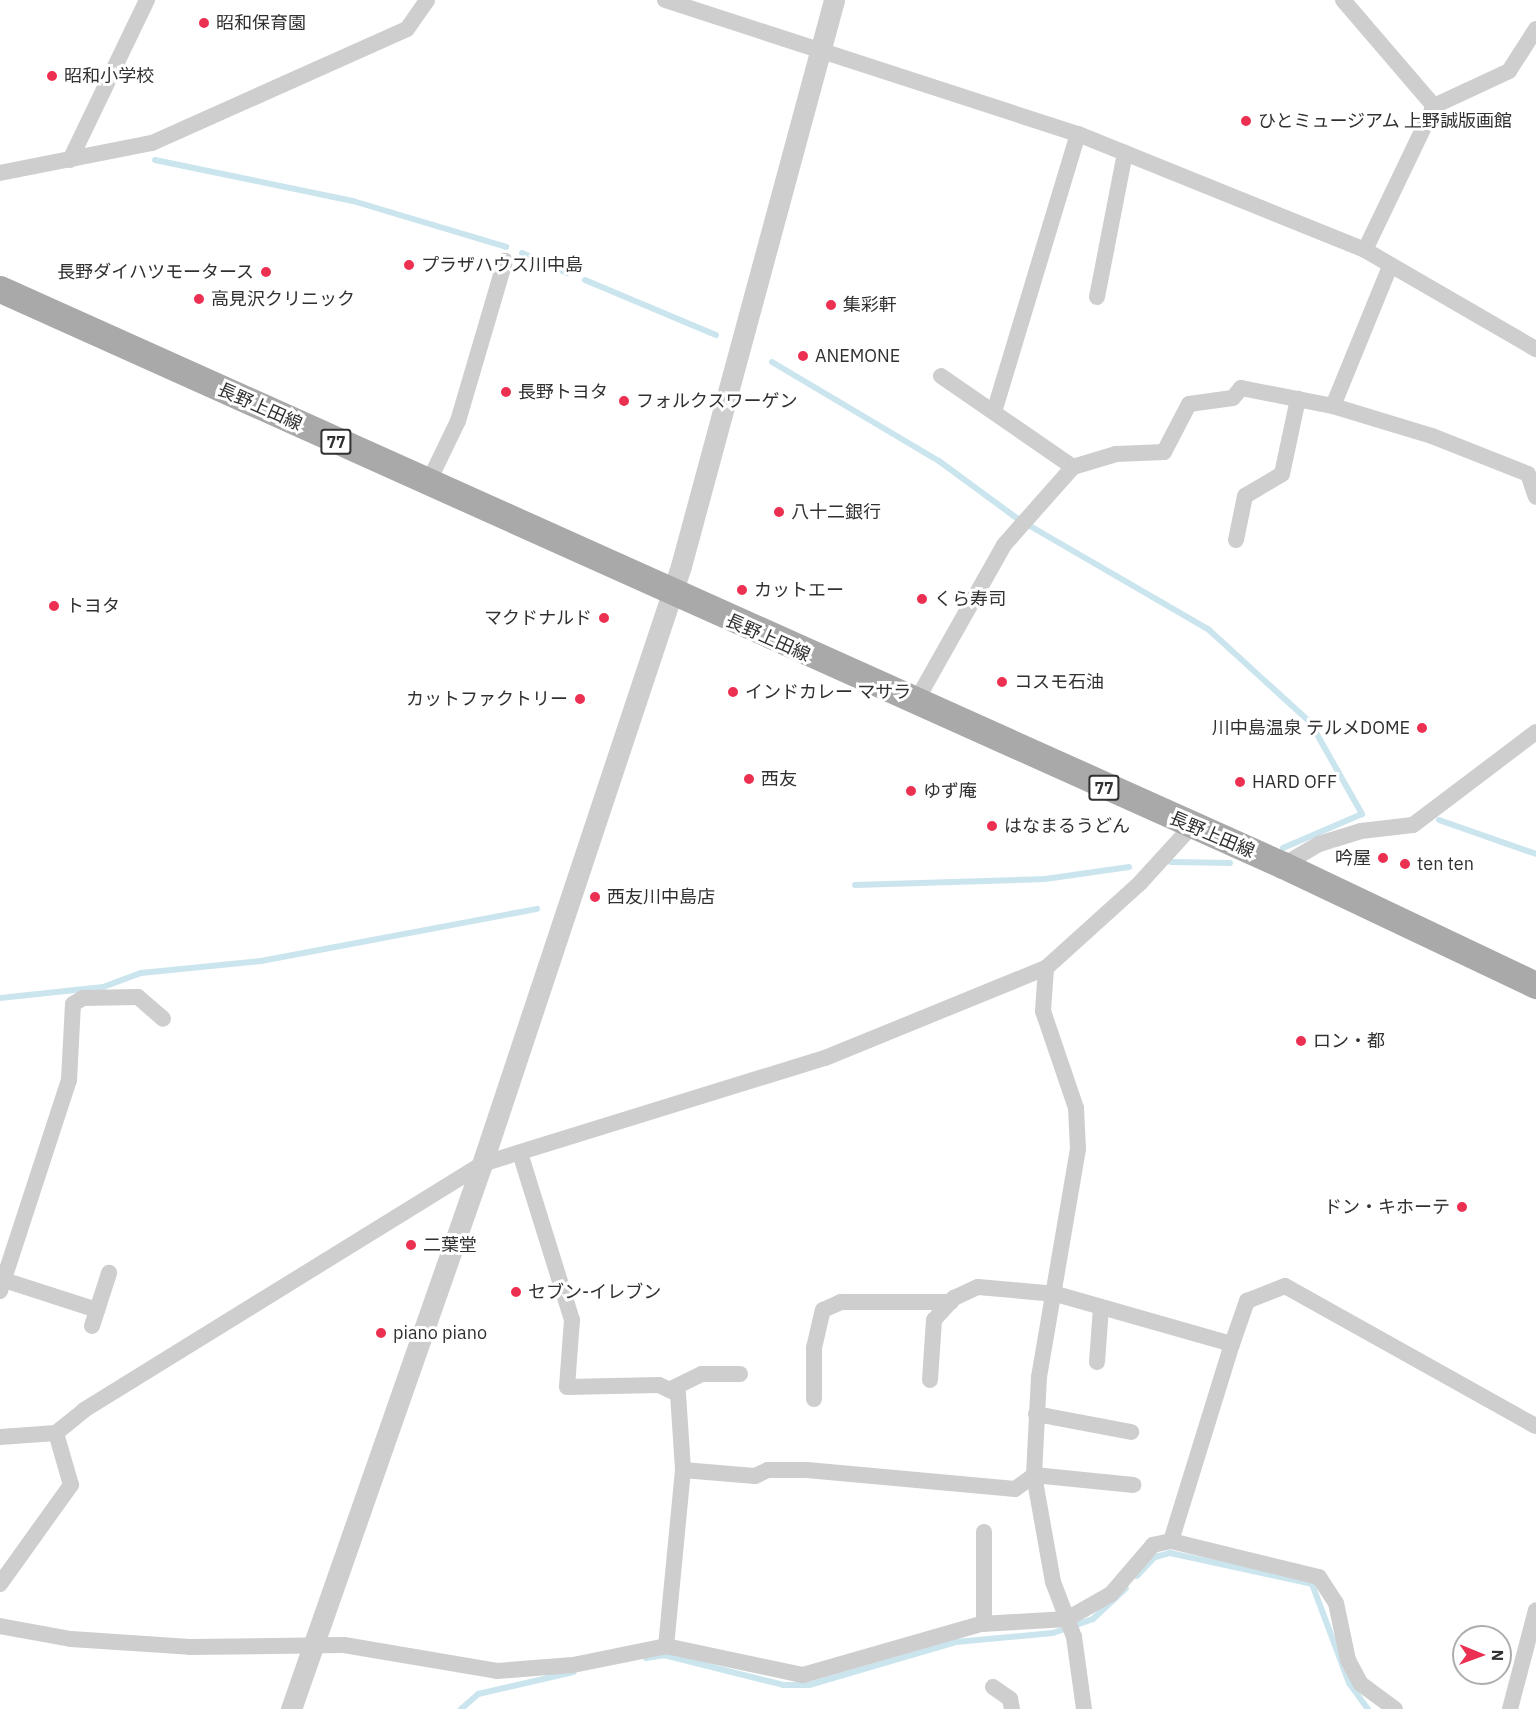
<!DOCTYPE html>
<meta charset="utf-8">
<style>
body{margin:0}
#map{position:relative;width:1536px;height:1709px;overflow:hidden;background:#fff;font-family:"IBM Plex Sans","Noto Sans JP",sans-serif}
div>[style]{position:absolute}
.stream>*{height:6px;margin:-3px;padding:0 3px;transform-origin:3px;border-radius:3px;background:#cbe5ee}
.minor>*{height:16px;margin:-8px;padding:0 8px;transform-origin:8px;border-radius:8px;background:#cecece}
.tertiary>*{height:21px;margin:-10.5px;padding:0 10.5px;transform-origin:10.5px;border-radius:10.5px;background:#cecece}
.primary>*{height:27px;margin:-13.5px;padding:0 13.5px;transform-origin:13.5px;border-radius:13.5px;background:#a9a9a9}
.dots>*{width:16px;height:16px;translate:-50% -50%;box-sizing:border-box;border:3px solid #fff;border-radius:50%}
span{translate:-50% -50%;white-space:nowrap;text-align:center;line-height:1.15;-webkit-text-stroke:6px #fff;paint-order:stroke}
.shield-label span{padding:2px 4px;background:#fff;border:2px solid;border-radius:4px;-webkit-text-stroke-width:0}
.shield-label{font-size:16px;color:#313131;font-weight:700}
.poi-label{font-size:18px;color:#313131}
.left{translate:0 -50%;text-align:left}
.right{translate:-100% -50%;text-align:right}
.street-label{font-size:18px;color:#313131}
.north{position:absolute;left:1452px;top:1625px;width:60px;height:60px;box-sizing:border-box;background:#fff;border:2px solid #adadad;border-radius:50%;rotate:91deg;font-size:16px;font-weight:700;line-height:24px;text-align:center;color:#313131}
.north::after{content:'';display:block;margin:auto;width:21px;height:27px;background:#ec3052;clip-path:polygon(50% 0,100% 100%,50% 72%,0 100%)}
</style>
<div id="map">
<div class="stream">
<div style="left:155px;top:160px;width:202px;rotate:11.7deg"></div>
<div style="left:353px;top:201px;width:160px;rotate:16.7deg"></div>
<div style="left:522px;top:253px;width:49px;rotate:24deg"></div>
<div style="left:585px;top:280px;width:142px;rotate:22.8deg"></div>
<div style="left:772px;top:362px;width:194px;rotate:30.7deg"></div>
<div style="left:939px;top:461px;width:98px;rotate:36.3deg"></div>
<div style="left:1018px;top:519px;width:220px;rotate:30.1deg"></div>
<div style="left:1208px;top:629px;width:138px;rotate:42.4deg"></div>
<div style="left:1310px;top:722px;width:106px;rotate:60.5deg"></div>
<div style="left:1362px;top:814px;width:86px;rotate:156.7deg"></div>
<div style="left:1439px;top:820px;width:103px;rotate:19.3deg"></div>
<div style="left:1171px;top:862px;width:59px;rotate:1deg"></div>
<div style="left:855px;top:885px;width:190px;rotate:-1.8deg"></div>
<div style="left:1045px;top:879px;width:85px;rotate:-8.1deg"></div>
<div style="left:0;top:998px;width:104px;rotate:-6.1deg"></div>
<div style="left:103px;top:987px;width:40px;rotate:-20.2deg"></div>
<div style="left:141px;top:973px;width:121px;rotate:-5.7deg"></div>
<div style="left:261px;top:961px;width:281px;rotate:-10.7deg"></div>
<div style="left:1137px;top:1576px;width:26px;rotate:-47deg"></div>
<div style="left:1155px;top:1557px;width:16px;rotate:-15deg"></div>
<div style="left:1170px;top:1553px;width:145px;rotate:12.3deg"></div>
<div style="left:1312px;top:1584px;width:106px;rotate:69.5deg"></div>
<div style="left:1349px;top:1683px;width:32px;rotate:54deg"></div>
<div style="left:646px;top:1658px;width:18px;rotate:-9deg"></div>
<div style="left:664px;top:1655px;width:123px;rotate:14.1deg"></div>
<div style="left:783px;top:1685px;width:26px"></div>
<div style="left:809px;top:1685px;width:153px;rotate:-16.3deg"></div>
<div style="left:956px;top:1642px;width:97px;rotate:-5.3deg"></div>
<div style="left:1053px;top:1633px;width:42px;rotate:-19.3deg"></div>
<div style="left:1093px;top:1619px;width:45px;rotate:-43.2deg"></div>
<div style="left:461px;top:1709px;width:23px;rotate:-41deg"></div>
<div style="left:478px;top:1694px;width:98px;rotate:-12.9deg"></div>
</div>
<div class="minor">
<div style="left:665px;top:0;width:434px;rotate:18deg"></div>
<div style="left:1078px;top:134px;width:310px;rotate:22deg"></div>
<div style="left:1365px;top:250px;width:198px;rotate:30.1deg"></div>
<div style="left:1343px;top:0;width:140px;rotate:49.4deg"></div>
<div style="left:70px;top:160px;width:178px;rotate:-64.3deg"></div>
<div style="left:0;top:173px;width:155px;rotate:-11.2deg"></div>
<div style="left:152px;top:143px;width:279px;rotate:-24.1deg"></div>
<div style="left:407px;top:29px;width:35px;rotate:-55deg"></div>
<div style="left:1365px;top:250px;width:160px;rotate:-64.4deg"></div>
<div style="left:1434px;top:106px;width:83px;rotate:-25deg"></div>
<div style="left:1509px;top:71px;width:50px;rotate:-57.3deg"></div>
<div style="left:1097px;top:297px;width:147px;rotate:-79deg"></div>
<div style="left:941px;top:376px;width:160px;rotate:34.6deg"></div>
<div style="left:1333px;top:406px;width:103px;rotate:16.9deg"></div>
<div style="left:1432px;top:436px;width:103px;rotate:21.6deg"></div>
<div style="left:1528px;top:474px;width:24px;rotate:71deg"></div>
<div style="left:994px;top:412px;width:290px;rotate:-73.2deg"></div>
<div style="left:428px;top:483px;width:69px;rotate:-64.2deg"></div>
<div style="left:458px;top:421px;width:167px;rotate:-73.6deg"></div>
<div style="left:1236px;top:540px;width:45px;rotate:-78.4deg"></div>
<div style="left:1245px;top:496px;width:43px;rotate:-30.7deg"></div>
<div style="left:1282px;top:474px;width:77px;rotate:-78deg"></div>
<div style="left:915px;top:703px;width:181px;rotate:-60.6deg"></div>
<div style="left:1004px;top:545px;width:104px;rotate:-48.5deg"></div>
<div style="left:1073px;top:467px;width:45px;rotate:-16.8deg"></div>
<div style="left:1116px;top:454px;width:48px;rotate:-2.4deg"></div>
<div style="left:1164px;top:452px;width:54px;rotate:-62.5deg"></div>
<div style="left:1189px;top:404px;width:44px;rotate:-7.8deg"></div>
<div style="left:1233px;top:398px;width:13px;rotate:-51deg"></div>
<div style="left:1241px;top:388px;width:94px;rotate:11.1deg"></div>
<div style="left:1333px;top:406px;width:151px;rotate:-67.8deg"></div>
<div style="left:1283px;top:865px;width:42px;rotate:-30.3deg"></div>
<div style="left:1319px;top:844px;width:44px;rotate:-17.2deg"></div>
<div style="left:1361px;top:831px;width:52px;rotate:-6.6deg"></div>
<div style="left:1413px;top:825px;width:154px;rotate:-37.1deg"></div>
<div style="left:520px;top:1153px;width:175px;rotate:72.7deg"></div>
<div style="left:572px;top:1320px;width:67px;rotate:94.3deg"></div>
<div style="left:567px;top:1387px;width:92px;rotate:-1.2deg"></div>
<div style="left:659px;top:1385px;width:21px;rotate:25deg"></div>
<div style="left:678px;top:1394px;width:76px;rotate:86.2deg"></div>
<div style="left:683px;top:1470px;width:177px;rotate:95.5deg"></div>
<div style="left:4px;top:1280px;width:98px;rotate:17.9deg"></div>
<div style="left:0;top:1291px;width:222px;rotate:-71.9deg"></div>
<div style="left:69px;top:1080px;width:76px;rotate:-87deg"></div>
<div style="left:73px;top:1004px;width:12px;rotate:-31deg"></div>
<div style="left:83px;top:998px;width:55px;rotate:-1deg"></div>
<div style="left:138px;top:997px;width:33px;rotate:41deg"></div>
<div style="left:92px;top:1326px;width:56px;rotate:-72.2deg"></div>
<div style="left:1097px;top:1362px;width:55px;rotate:-85.8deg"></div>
<div style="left:930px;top:1380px;width:60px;rotate:-86.2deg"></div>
<div style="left:934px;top:1320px;width:30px;rotate:-48deg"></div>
<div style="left:954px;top:1298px;width:26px;rotate:-25deg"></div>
<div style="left:978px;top:1287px;width:78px;rotate:5.1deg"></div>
<div style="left:1056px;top:1294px;width:183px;rotate:15.9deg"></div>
<div style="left:1232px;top:1344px;width:46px;rotate:-70.8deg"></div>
<div style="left:1247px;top:1301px;width:41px;rotate:-21.5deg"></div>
<div style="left:1285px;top:1286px;width:287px;rotate:29.2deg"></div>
<div style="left:669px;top:1390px;width:37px;rotate:-26deg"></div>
<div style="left:702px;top:1374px;width:38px"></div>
<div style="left:814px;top:1399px;width:51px;rotate:-90deg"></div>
<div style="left:814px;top:1348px;width:39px;rotate:-77deg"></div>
<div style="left:823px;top:1310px;width:20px;rotate:-24deg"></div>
<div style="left:841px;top:1302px;width:110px"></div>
<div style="left:1036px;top:1414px;width:97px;rotate:10.7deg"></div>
<div style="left:0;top:1437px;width:56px;rotate:-4.1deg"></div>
<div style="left:56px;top:1433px;width:36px;rotate:-39deg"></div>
<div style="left:84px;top:1410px;width:468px;rotate:-31.7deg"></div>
<div style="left:482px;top:1164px;width:359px;rotate:-17.2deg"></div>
<div style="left:825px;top:1058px;width:239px;rotate:-22.2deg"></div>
<div style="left:683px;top:1470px;width:72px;rotate:4.8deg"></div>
<div style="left:755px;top:1476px;width:14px;rotate:-25deg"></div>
<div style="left:768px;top:1470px;width:39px"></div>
<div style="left:807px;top:1470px;width:209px;rotate:5.2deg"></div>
<div style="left:1015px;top:1489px;width:24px;rotate:-36deg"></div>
<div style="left:1034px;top:1475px;width:100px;rotate:5.7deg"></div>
<div style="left:1171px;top:1541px;width:206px;rotate:-72.8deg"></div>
<div style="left:0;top:1584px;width:122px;rotate:-54.4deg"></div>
<div style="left:71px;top:1485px;width:54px;rotate:-106.1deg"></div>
<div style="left:984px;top:1624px;width:92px;rotate:-90deg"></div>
<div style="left:0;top:1626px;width:72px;rotate:10.4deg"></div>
<div style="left:71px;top:1639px;width:119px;rotate:3.8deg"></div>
<div style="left:190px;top:1647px;width:154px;rotate:-0.7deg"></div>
<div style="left:344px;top:1645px;width:155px;rotate:9.6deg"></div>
<div style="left:497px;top:1671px;width:76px;rotate:-4.5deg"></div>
<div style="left:573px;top:1665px;width:95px;rotate:-11.5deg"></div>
<div style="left:666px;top:1646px;width:140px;rotate:12deg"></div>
<div style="left:803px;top:1675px;width:185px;rotate:-16deg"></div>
<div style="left:981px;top:1624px;width:86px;rotate:-3.3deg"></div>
<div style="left:1067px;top:1619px;width:51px;rotate:-29.6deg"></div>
<div style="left:1111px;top:1594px;width:65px;rotate:-49.4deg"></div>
<div style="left:1153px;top:1545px;width:18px;rotate:-13deg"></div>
<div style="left:1171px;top:1541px;width:152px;rotate:13.7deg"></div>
<div style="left:1319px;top:1577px;width:31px;rotate:57deg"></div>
<div style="left:1336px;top:1603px;width:58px;rotate:78.1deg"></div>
<div style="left:1348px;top:1660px;width:27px;rotate:62deg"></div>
<div style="left:1361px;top:1684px;width:42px;rotate:36.3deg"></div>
<div style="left:993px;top:1687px;width:21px;rotate:35deg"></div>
<div style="left:1010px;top:1699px;width:10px;rotate:79deg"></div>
<div style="left:1084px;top:1709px;width:73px;rotate:-97.9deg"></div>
<div style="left:1074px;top:1637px;width:59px;rotate:-110.9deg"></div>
<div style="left:1053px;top:1582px;width:109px;rotate:-100.1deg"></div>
<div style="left:1034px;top:1475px;width:98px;rotate:-87.1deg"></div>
<div style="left:1039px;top:1377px;width:231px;rotate:-80.3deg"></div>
<div style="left:1078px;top:1149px;width:41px;rotate:-92.8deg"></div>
<div style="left:1076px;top:1108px;width:102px;rotate:-108.8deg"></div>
<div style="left:1043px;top:1011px;width:43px;rotate:-86deg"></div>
<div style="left:1046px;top:968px;width:127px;rotate:-42.1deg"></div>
<div style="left:1140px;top:883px;width:76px;rotate:-47.7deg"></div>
<div style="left:1510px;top:1709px;width:102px;rotate:-75.3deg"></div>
</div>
<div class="tertiary">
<div style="left:291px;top:1709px;width:577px;rotate:-70.69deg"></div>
<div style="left:482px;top:1164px;width:630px;rotate:-71.59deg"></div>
<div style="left:681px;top:566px;width:586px;rotate:-74.87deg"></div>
</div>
<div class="primary">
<div style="left:0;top:289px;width:1406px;rotate:24.18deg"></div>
<div style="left:1283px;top:865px;width:280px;rotate:25.4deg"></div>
</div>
<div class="dots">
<div style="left:204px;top:23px;background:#ec3052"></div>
<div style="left:52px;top:76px;background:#ec3052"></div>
<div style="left:1246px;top:121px;background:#ec3052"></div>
<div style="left:409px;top:265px;background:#ec3052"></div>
<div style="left:266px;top:272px;background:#ec3052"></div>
<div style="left:199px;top:299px;background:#ec3052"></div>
<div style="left:831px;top:305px;background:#ec3052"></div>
<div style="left:803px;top:356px;background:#ec3052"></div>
<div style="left:506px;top:392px;background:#ec3052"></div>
<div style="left:624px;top:401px;background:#ec3052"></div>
<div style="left:779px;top:512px;background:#ec3052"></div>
<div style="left:742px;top:590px;background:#ec3052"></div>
<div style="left:922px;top:599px;background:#ec3052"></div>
<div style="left:54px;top:606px;background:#ec3052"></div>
<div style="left:604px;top:618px;background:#ec3052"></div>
<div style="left:1002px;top:682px;background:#ec3052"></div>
<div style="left:733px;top:692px;background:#ec3052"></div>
<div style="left:580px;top:699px;background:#ec3052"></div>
<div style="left:1422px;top:728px;background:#ec3052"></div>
<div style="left:749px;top:779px;background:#ec3052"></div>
<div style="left:1240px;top:782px;background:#ec3052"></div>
<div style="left:911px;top:791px;background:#ec3052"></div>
<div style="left:992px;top:826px;background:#ec3052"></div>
<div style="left:1383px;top:858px;background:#ec3052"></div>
<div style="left:1405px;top:864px;background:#ec3052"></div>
<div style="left:595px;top:897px;background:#ec3052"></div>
<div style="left:1301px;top:1041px;background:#ec3052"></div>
<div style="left:1462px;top:1207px;background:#ec3052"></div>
<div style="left:411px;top:1245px;background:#ec3052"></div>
<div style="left:516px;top:1292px;background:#ec3052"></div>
<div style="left:381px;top:1333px;background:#ec3052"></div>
</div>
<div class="shield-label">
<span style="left:336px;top:442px">77</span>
<span style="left:1104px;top:788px">77</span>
</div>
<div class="poi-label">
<span class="left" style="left:216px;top:23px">昭和保育園</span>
<span class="left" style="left:64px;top:76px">昭和小学校</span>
<span class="left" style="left:1258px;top:121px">ひとミュージアム 上野誠版画館</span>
<span class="left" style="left:421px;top:265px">プラザハウス川中島</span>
<span class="right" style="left:254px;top:272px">長野ダイハツモータース</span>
<span class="left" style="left:211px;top:299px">高見沢クリニック</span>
<span class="left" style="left:843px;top:305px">集彩軒</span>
<span class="left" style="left:815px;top:356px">ANEMONE</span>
<span class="left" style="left:518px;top:392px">長野トヨタ</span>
<span class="left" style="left:636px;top:401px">フォルクスワーゲン</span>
<span class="left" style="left:791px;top:512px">八十二銀行</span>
<span class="left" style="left:754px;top:590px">カットエー</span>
<span class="left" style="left:934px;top:599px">くら寿司</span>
<span class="left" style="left:66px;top:606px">トヨタ</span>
<span class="right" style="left:592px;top:618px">マクドナルド</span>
<span class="left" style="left:1014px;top:682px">コスモ石油</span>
<span class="left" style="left:745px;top:692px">インドカレー マサラ</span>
<span class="right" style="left:568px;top:699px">カットファクトリー</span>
<span class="right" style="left:1410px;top:728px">川中島温泉 テルメDOME</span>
<span class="left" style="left:761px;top:779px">西友</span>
<span class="left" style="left:1252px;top:782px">HARD OFF</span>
<span class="left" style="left:923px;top:791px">ゆず庵</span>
<span class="left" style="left:1004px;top:826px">はなまるうどん</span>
<span class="right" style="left:1371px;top:858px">吟屋</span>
<span class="left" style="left:1417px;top:864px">ten ten</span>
<span class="left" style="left:607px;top:897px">西友川中島店</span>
<span class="left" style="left:1313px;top:1041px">ロン・都</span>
<span class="right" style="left:1450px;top:1207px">ドン・キホーテ</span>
<span class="left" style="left:423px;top:1245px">二葉堂</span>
<span class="left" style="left:528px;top:1292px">セブン-イレブン</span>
<span class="left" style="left:393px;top:1333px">piano piano</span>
</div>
<div class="street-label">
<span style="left:260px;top:407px;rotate:24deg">長野上田線</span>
<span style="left:768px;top:638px;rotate:24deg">長野上田線</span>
<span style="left:1212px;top:835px;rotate:23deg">長野上田線</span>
</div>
<div class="north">N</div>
</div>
